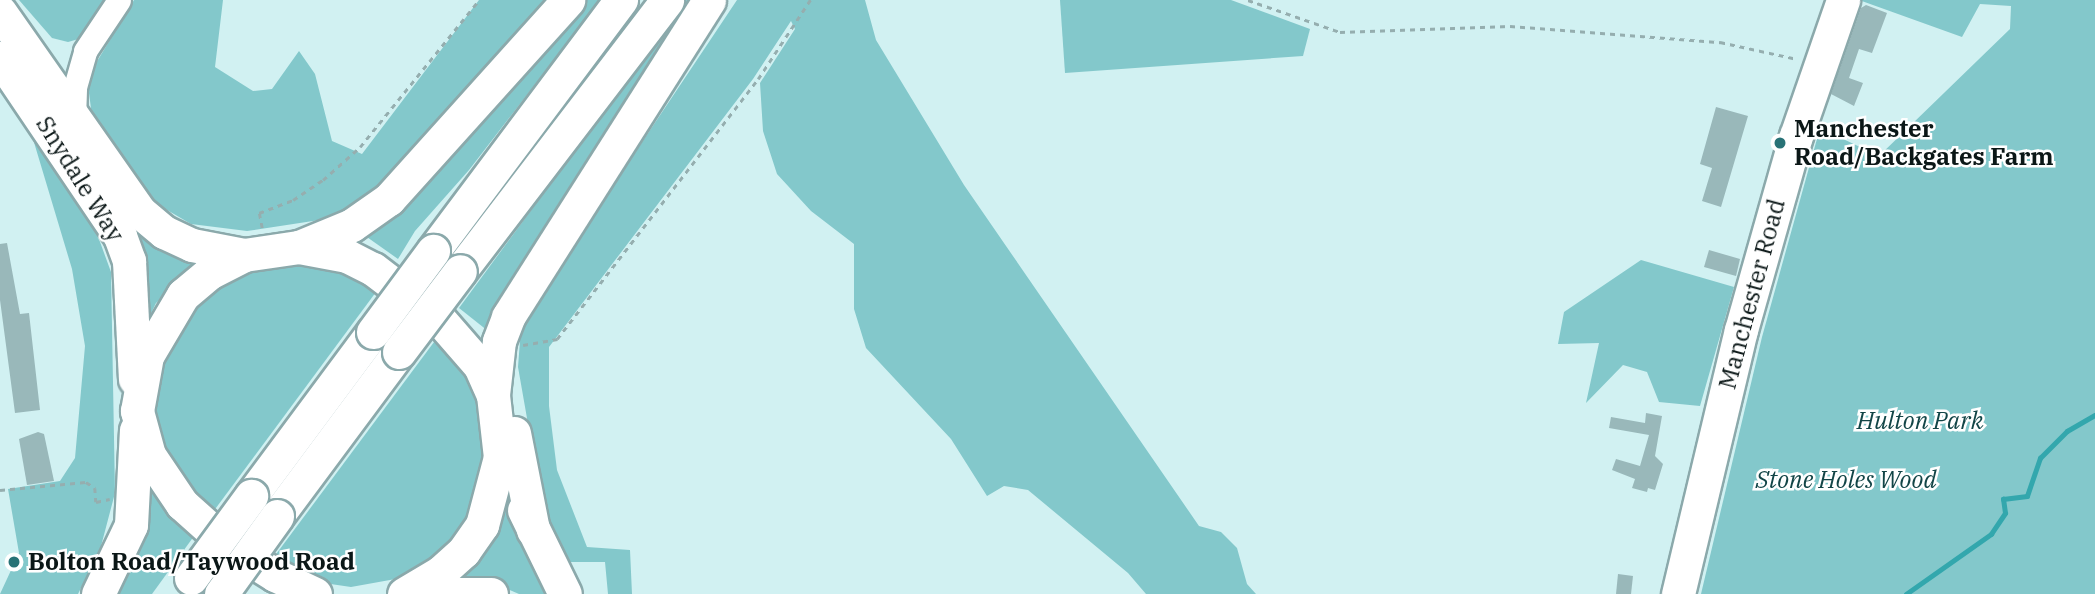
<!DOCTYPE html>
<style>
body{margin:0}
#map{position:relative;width:2095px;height:594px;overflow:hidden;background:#d1f1f2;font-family:"IBM Plex Serif",serif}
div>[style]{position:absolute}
.green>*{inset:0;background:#83c8cb}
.stream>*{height:4.5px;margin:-2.25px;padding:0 2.25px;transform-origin:2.25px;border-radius:2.25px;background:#33a7ad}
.building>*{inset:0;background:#99b8ba}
.path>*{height:2.5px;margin-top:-1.25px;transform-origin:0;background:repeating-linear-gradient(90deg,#95aeaf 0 5px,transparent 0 10px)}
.roads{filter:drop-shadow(2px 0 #8ba9ab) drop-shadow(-2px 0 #8ba9ab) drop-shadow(0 2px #8ba9ab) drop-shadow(0 -2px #8ba9ab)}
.minor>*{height:23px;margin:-11.5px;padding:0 11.5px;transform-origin:11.5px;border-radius:11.5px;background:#fff}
.highway>*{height:33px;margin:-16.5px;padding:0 16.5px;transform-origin:16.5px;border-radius:16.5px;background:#fff}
.bridges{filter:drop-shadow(2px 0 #8ba9ab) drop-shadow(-2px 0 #8ba9ab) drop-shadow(0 2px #8ba9ab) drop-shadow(0 -2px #8ba9ab)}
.highway-bridge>*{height:33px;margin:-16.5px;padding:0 16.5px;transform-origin:16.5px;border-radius:16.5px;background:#fff}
.dots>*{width:19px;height:19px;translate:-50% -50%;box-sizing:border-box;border:4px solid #fff;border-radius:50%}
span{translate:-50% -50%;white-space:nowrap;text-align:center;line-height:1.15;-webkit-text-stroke:5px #fff;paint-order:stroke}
.poi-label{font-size:24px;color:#0b1717;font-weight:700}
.left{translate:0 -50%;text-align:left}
.street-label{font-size:24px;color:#0b1717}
.park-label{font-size:24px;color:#124547;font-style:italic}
</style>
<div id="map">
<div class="green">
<div style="clip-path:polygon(19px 0,110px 0,82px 38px,68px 42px,52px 38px)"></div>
<div style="clip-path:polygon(134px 0,223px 0,215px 67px,253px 91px,272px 89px,299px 51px,315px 74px,332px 141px,362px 154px,479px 0,546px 0,350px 216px,344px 209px,326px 219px,247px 231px,191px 224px,150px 200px,92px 116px,87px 78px)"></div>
<div style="clip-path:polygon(583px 0,600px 0,469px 170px,415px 231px,398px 259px,357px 230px)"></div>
<div style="clip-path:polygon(686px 0,699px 0,493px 335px,459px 308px)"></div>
<div style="clip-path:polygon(737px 0,865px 0,876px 40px,964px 185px,1199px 526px,1221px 532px,1237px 548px,1247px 584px,1256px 594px,1146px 594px,1128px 573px,1028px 490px,1004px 486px,987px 496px,951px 439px,866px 348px,854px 309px,854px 244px,811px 211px,777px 174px,763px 131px,760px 83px,795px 29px,791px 21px,753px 79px,549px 347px,549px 406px,557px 470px,587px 547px,630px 550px,632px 594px,608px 594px,605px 562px,568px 562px,544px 515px,518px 367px,520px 341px,514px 339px,588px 216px,594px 214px)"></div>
<div style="clip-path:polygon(1060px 0,1231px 0,1310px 29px,1303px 56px,1065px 73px)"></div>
<div style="clip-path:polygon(1859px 0,2095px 0,2095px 594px,1701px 594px,1762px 337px,1820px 128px,1879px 156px,2010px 29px,2011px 6px,1980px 4px,1962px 37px)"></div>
<div style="clip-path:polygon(33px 139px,96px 231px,111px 272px,115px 493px,100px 550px,78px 594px,0 594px,19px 553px,8px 489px,60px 481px,75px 458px,85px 346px,72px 269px)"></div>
<div style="clip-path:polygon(130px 214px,210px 256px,156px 303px,141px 334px)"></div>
<div style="clip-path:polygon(325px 260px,379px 288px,210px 516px,159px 441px,154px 411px,162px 349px,196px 297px,243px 267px)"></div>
<div style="clip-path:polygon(1641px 260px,1734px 287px,1700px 406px,1659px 402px,1647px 372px,1623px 365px,1586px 403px,1599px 343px,1558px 344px,1564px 312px)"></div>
<div style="clip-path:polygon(440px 334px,478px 392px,488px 443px,476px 509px,444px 552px,401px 578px,351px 587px,317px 582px,271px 561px)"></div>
<div style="clip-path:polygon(146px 472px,197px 532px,152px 594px,109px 594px)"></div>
<div style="clip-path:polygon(507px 501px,518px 526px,554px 594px,519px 594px,494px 583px,448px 580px,499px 517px)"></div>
</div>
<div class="stream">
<div style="left:1906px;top:594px;width:104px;rotate:-35.2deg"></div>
<div style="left:1991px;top:534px;width:25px;rotate:-56deg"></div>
<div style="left:2005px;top:513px;width:14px;rotate:-98deg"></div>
<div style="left:2003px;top:499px;width:24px;rotate:-7deg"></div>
<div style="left:2027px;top:496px;width:40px;rotate:-71.1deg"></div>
<div style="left:2040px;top:458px;width:38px;rotate:-45deg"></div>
<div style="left:2067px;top:431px;width:32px;rotate:-30deg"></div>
</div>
<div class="building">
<div style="clip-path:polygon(1866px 5px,1887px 13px,1872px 53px,1859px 49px,1849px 78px,1863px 83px,1854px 106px,1831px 94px,1861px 8px)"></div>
<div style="clip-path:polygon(1716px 107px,1748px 116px,1721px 207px,1702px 201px,1712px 168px,1700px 164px)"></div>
<div style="clip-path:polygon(7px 243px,20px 314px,29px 313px,40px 410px,15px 413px,0 300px,0 244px)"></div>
<div style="clip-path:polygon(1709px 250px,1740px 259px,1736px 276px,1704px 267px)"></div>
<div style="clip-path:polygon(1646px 413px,1662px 416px,1655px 456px,1663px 464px,1655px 490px,1648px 488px,1647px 492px,1632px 488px,1635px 479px,1612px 470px,1616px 459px,1640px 466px,1649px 435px,1609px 428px,1611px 417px,1645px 423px)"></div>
<div style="clip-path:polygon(38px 432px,44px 434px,54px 481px,27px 485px,19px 439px)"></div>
<div style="clip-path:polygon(1618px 574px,1633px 576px,1631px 594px,1616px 594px)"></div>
</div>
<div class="path">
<div style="left:1248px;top:0;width:97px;rotate:19.2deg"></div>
<div style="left:1340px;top:32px;width:170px;rotate:-2deg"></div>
<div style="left:1510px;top:26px;width:211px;rotate:4.4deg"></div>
<div style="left:1720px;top:42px;width:79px;rotate:12.4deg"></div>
<div style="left:262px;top:228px;width:15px;rotate:-101deg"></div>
<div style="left:259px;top:213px;width:36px;rotate:-21deg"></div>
<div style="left:293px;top:200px;width:36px;rotate:-34deg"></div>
<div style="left:323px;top:180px;width:50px;rotate:-41.7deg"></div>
<div style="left:360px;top:147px;width:189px;rotate:-51deg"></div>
<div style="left:523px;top:345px;width:35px;rotate:-10deg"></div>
<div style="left:557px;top:339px;width:329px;rotate:-52.3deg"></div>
<div style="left:758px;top:79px;width:95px;rotate:-56.6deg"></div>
<div style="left:0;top:490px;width:86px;rotate:-5.3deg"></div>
<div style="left:86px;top:482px;width:11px;rotate:34deg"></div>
<div style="left:95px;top:488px;width:14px;rotate:86deg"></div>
<div style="left:96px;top:502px;width:14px;rotate:-12deg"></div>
</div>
<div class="roads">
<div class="minor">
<div style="left:74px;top:118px;width:31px;rotate:-88deg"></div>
<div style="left:75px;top:87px;width:37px;rotate:-74deg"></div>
<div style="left:85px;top:51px;width:61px;rotate:-56.3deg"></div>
</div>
<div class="highway">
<div style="left:0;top:12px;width:244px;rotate:55deg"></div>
<div style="left:140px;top:212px;width:31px;rotate:40deg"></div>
<div style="left:164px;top:232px;width:31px;rotate:25deg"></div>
<div style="left:192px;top:245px;width:53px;rotate:10.9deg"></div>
<div style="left:0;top:58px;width:215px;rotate:56deg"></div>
<div style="left:120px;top:236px;width:27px;rotate:70deg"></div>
<div style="left:129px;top:261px;width:118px;rotate:87.1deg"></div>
<div style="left:299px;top:247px;width:57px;rotate:-22.5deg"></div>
<div style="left:352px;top:225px;width:45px;rotate:-35.1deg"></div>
<div style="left:389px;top:199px;width:268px;rotate:-48deg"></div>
<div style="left:433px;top:251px;width:314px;rotate:-53.2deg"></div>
<div style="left:460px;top:271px;width:341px;rotate:-52.6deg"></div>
<div style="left:493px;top:395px;width:54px;rotate:-83.7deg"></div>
<div style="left:499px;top:341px;width:26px;rotate:-69deg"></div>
<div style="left:508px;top:317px;width:375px;rotate:-57.6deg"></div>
<div style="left:514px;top:433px;width:99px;rotate:78.9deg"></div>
<div style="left:251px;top:496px;width:204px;rotate:-53.4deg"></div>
<div style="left:524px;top:510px;width:93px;rotate:64deg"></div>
<div style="left:277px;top:516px;width:204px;rotate:-53.4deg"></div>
<div style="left:98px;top:594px;width:76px;rotate:-64.4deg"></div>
<div style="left:131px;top:525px;width:95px;rotate:-87deg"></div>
<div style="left:315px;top:594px;width:44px;rotate:-154.6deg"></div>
<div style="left:275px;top:575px;width:54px;rotate:-147.8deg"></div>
<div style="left:229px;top:546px;width:63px;rotate:-138.2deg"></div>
<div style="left:182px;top:504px;width:59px;rotate:-124deg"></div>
<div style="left:149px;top:455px;width:46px;rotate:-105.3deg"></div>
<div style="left:137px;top:411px;width:56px;rotate:-79.7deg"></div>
<div style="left:147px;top:356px;width:71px;rotate:-59.5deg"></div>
<div style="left:183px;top:295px;width:34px;rotate:-40deg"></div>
<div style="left:209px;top:273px;width:39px;rotate:-27deg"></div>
<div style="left:244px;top:255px;width:56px;rotate:-8.3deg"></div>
<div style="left:299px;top:247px;width:49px;rotate:10.6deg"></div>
<div style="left:347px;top:256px;width:29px;rotate:27deg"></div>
<div style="left:373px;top:269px;width:84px;rotate:37.3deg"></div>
<div style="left:440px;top:320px;width:61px;rotate:49deg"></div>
<div style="left:480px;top:366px;width:32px;rotate:66deg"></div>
<div style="left:493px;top:395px;width:62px;rotate:83.6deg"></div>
<div style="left:500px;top:457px;width:70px;rotate:104.8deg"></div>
<div style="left:482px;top:525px;width:32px;rotate:125deg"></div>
<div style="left:464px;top:551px;width:31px;rotate:138deg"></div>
<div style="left:441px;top:572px;width:43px;rotate:149.3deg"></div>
<div style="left:431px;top:594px;width:60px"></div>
<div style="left:1678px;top:594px;width:271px;rotate:-76.6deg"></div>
<div style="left:1741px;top:330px;width:202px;rotate:-74.2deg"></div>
<div style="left:1796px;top:136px;width:144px;rotate:-70.9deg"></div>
</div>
</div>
<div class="bridges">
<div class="highway-bridge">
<div style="left:373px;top:332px;width:101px;rotate:-53.5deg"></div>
<div style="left:399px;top:352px;width:101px;rotate:-53deg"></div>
<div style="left:191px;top:578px;width:102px;rotate:-53.8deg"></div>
<div style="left:221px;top:594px;width:96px;rotate:-54.3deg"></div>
</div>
</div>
<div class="dots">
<div style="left:1780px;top:143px;background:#287276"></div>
<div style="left:14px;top:562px;background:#287276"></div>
</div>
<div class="poi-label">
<span class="left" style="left:1794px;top:143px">Manchester<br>Road/Backgates Farm</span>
<span class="left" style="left:28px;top:562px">Bolton Road/Taywood Road</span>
</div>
<div class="street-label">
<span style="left:80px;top:179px;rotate:58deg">Snydale Way</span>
<span style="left:1752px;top:294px;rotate:-75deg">Manchester Road</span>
</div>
<div class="park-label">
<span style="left:1920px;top:421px">Hulton Park</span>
<span style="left:1846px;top:480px">Stone Holes Wood</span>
</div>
</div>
